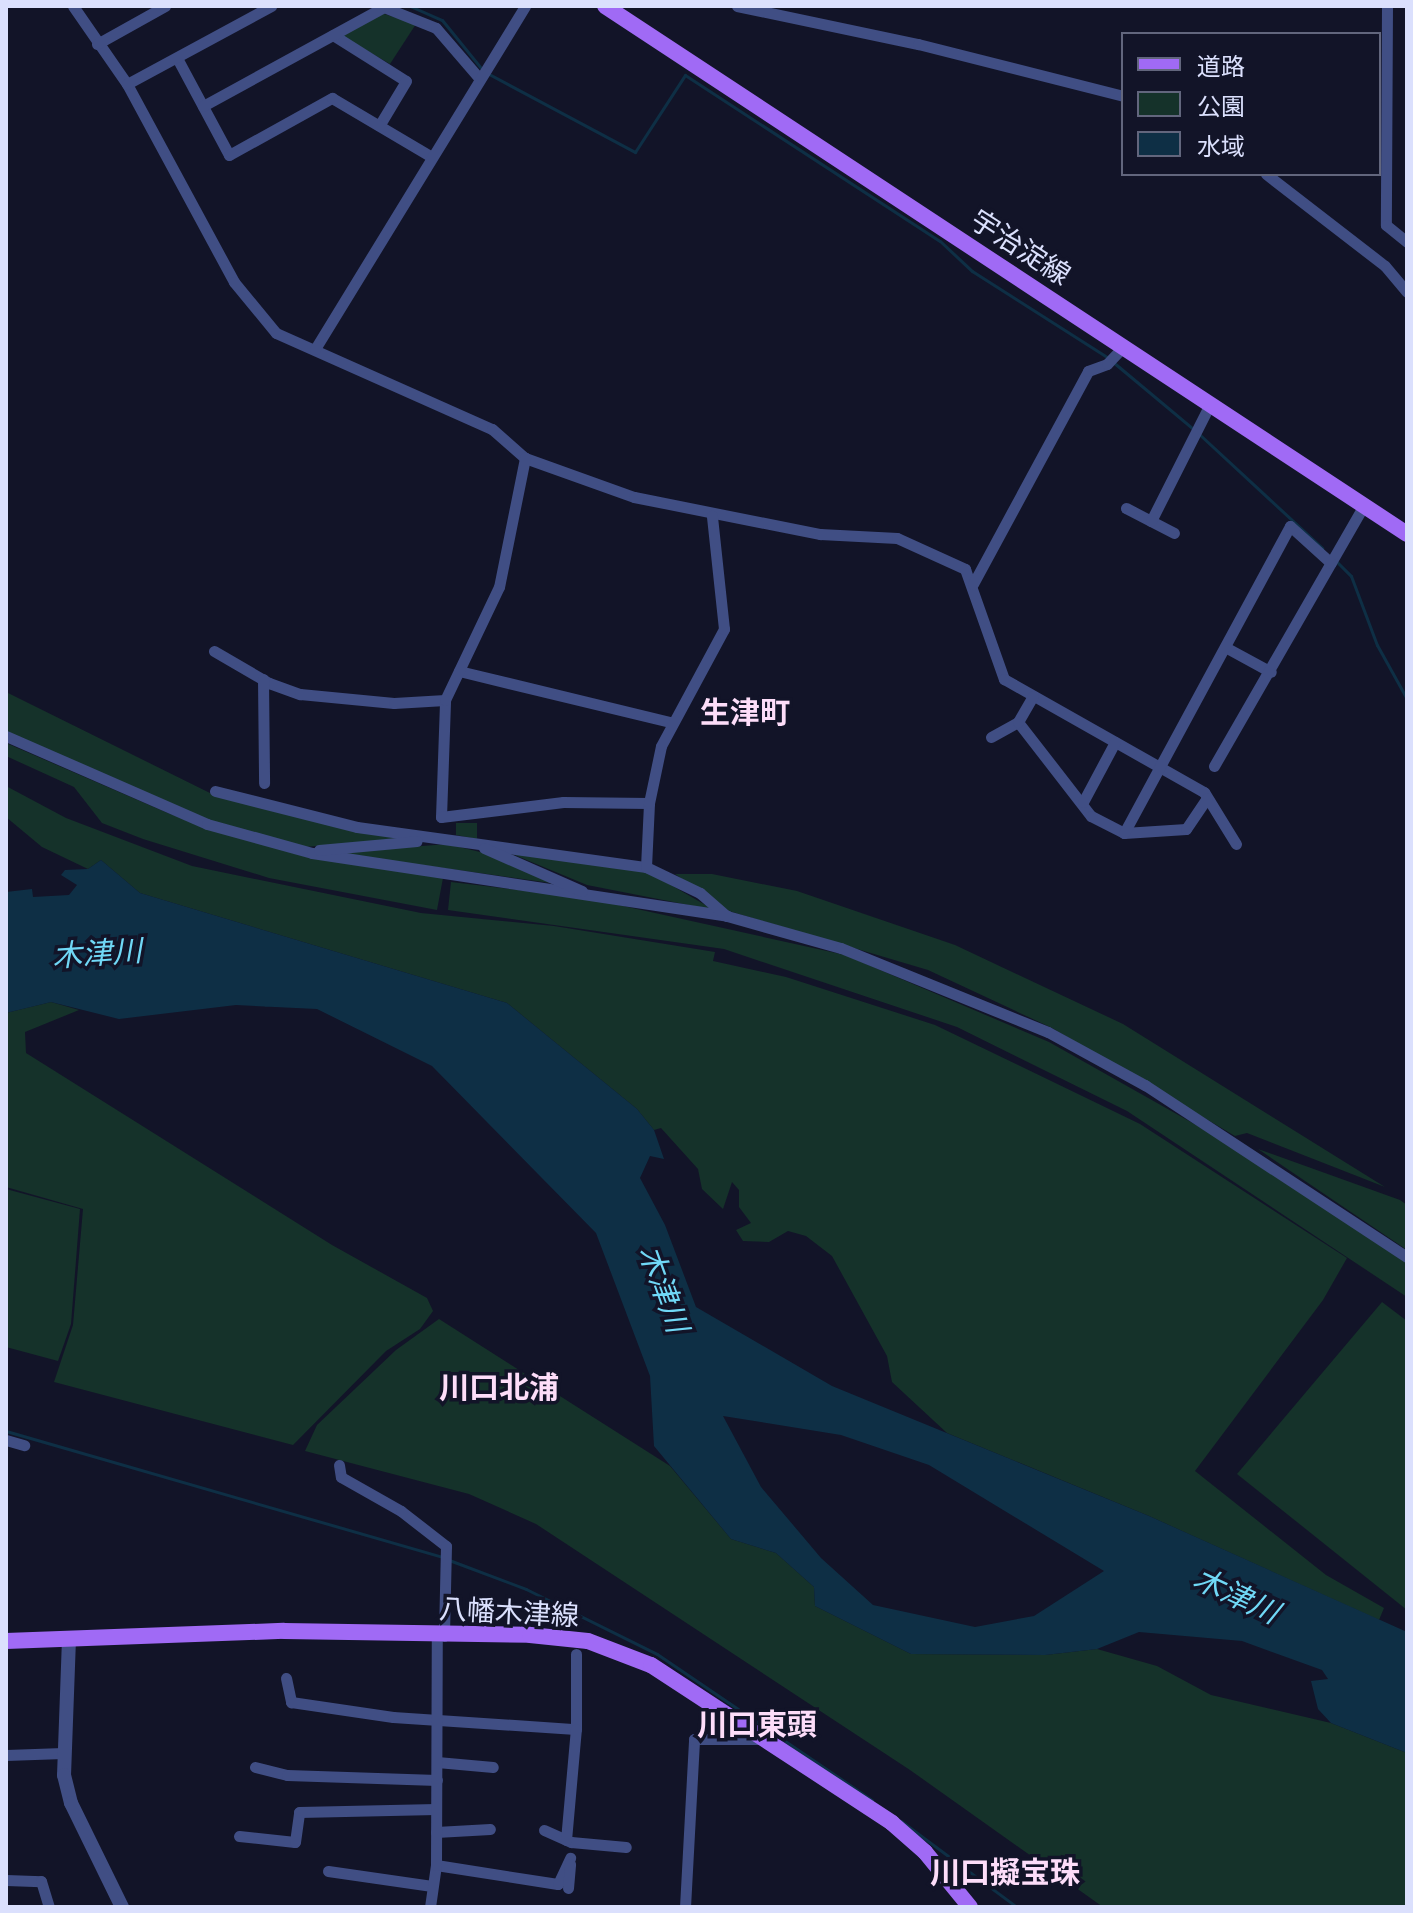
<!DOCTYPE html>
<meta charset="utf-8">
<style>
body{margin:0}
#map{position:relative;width:1413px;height:1913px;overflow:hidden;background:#121428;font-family:Karla,"Noto Sans JP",sans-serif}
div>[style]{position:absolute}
.green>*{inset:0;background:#15322a}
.water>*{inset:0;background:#0e2f45}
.stream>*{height:3px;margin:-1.5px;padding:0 1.5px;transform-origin:1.5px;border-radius:1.5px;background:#0e2f45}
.minor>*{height:11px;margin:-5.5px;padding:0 5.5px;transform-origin:5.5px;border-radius:5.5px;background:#404e84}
.tertiary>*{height:14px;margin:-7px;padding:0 7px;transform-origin:7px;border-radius:7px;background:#404e84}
.primary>*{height:16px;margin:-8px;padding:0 8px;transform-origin:8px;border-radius:8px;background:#a06af5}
span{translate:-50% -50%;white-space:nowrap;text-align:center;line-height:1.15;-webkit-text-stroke:7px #121428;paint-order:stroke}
.street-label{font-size:28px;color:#dbe0fd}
.neighbourhood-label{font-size:30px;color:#fdddf9;font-weight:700}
.water-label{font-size:30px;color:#70d8f6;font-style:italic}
.frame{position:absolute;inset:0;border:8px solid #dbe0fd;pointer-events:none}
.legend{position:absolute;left:1121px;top:32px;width:260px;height:144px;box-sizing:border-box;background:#121428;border:2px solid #62667d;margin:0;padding:10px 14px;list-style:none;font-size:24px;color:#dbe0fd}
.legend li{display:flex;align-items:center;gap:16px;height:40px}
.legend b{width:40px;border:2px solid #62667d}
</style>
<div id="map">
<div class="green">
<div style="clip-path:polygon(381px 13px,416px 24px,390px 64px,340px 35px)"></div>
<div style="clip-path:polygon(6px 692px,214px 795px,406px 838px,305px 847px,211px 821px,6px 732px)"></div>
<div style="clip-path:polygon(6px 743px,170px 814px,312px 857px,443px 878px,437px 910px,269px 878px,143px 839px,102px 823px,74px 787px,6px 756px)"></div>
<div style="clip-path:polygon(6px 786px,66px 818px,192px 866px,421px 913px,554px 926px,715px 952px,713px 961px,786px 977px,935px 1025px,1140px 1124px,1347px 1258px,1323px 1300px,1195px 1471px,1326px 1575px,1384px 1608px,1379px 1620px,1149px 1516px,947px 1433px,892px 1382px,887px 1356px,832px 1256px,806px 1236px,788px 1231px,769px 1242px,743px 1241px,736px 1230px,751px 1223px,739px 1207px,739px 1190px,732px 1182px,723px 1209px,702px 1189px,698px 1169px,661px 1128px,654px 1130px,637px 1109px,507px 1003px,140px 893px,101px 860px,88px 869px,42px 847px,6px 817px)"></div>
<div style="clip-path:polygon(456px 823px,477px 823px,477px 839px,456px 835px)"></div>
<div style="clip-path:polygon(447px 844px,480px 852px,572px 886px,335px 853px)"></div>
<div style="clip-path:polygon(495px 847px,645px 870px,714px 910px,587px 885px)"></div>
<div style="clip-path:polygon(675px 874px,712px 874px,797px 891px,955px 945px,1123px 1024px,1385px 1187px,1247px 1133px,1235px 1136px,1052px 1028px,928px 970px,729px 911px)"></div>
<div style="clip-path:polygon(451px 882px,587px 898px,845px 955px,1049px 1042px,1235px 1147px,1388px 1249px,1407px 1263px,1407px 1297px,1127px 1111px,957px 1027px,724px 949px,448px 910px)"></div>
<div style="clip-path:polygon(51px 1002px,79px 1010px,25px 1032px,26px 1053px,332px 1245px,427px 1298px,433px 1311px,420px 1329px,386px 1351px,293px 1445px,54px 1382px,73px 1325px,83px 1209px,6px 1187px,6px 1013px)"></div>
<div style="clip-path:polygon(1258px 1149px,1400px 1200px,1407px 1205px,1407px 1250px)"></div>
<div style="clip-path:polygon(6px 1189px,80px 1209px,71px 1324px,58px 1361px,6px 1347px)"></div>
<div style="clip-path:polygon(1382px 1302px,1407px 1321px,1407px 1610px,1237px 1474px)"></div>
<div style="clip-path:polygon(439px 1319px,670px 1466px,731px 1539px,776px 1553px,814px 1587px,815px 1606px,911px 1654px,1045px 1655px,1097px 1649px,1157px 1666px,1211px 1695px,1331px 1723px,1407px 1753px,1407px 1907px,1103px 1907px,910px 1770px,536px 1524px,469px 1494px,305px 1451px,317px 1425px,396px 1350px)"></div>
</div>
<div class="water">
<div style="clip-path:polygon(evenodd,101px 860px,140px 893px,507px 1003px,637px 1109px,654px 1130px,664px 1159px,650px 1156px,640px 1178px,665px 1225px,696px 1307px,832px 1386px,1149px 1516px,1407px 1632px,1407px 1753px,1331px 1723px,1318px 1709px,1311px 1681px,1328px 1679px,1322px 1670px,1242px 1641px,1139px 1632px,1097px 1649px,1045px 1655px,911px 1654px,815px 1606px,814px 1587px,776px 1553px,731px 1539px,654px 1446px,650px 1376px,596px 1233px,432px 1066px,317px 1009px,236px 1005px,119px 1019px,51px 1002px,6px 1013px,6px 892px,32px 889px,33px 897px,69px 895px,77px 885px,61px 875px,65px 870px,88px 869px,101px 860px,723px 1416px,841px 1435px,929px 1465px,1104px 1571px,1034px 1616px,975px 1627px,873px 1605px,821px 1558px,761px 1487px,723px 1416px)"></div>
</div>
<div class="stream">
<div style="left:410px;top:6px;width:35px;rotate:24deg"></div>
<div style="left:442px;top:20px;width:62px;rotate:50.9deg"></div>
<div style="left:487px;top:73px;width:168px;rotate:28.1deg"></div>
<div style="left:635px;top:152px;width:92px;rotate:-57deg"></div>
<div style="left:685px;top:75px;width:304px;rotate:33.1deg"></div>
<div style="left:940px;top:241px;width:44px;rotate:43.2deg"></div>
<div style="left:972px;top:271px;width:160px;rotate:32.5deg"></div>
<div style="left:1113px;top:362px;width:104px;rotate:39.9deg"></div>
<div style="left:1199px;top:434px;width:168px;rotate:42.8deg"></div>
<div style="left:1337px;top:562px;width:20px;rotate:45deg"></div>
<div style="left:1351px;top:576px;width:74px;rotate:69.4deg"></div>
<div style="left:1377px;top:645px;width:62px;rotate:60.9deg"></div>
<div style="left:6px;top:1431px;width:454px;rotate:16.1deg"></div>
<div style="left:449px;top:1560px;width:82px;rotate:20.6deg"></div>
<div style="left:526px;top:1589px;width:146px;rotate:26.4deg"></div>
<div style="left:657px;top:1654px;width:260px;rotate:34.2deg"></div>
<div style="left:901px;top:1821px;width:144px;rotate:36.6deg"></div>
</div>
<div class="minor">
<div style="left:73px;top:6px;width:95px;rotate:55.3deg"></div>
<div style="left:127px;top:84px;width:225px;rotate:61.6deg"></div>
<div style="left:234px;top:282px;width:66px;rotate:50.5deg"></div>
<div style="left:276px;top:333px;width:236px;rotate:24deg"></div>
<div style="left:492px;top:429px;width:44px;rotate:41.3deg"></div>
<div style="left:525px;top:458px;width:116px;rotate:19.7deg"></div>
<div style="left:634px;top:497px;width:190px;rotate:11.3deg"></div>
<div style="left:820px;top:534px;width:77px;rotate:3deg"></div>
<div style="left:897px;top:538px;width:75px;rotate:24.5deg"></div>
<div style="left:965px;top:569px;width:117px;rotate:70.5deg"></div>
<div style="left:1004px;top:679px;width:230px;rotate:29.5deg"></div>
<div style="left:1204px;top:792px;width:61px;rotate:58.4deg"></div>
<div style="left:381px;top:6px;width:59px;rotate:21.8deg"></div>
<div style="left:436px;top:28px;width:66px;rotate:49.3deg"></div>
<div style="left:737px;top:6px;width:185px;rotate:11.9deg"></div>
<div style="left:918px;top:44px;width:211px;rotate:14.2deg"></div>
<div style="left:1387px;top:6px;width:219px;rotate:90.3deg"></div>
<div style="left:1386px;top:225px;width:27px;rotate:39deg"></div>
<div style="left:333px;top:35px;width:86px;rotate:32.2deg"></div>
<div style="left:406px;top:81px;width:52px;rotate:121deg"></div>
<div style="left:97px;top:44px;width:78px;rotate:-29.2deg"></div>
<div style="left:177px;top:58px;width:110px;rotate:61.8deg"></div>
<div style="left:229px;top:155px;width:118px;rotate:-29deg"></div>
<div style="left:332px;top:98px;width:114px;rotate:30.6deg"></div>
<div style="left:127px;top:84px;width:164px;rotate:-28.4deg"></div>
<div style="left:203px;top:106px;width:206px;rotate:-28.7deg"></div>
<div style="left:1266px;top:174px;width:150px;rotate:37.7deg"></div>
<div style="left:1385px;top:266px;width:34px;rotate:50deg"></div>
<div style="left:315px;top:349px;width:402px;rotate:-58.5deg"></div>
<div style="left:1126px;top:508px;width:54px;rotate:27.5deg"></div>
<div style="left:1151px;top:521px;width:131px;rotate:-63.2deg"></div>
<div style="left:973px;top:584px;width:242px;rotate:-61.6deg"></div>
<div style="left:1088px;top:371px;width:20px;rotate:-20deg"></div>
<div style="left:1107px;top:364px;width:23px;rotate:-47deg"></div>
<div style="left:1225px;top:647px;width:52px;rotate:28.5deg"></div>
<div style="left:214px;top:651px;width:64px;rotate:30.2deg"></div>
<div style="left:269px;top:683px;width:33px;rotate:20deg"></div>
<div style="left:300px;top:694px;width:94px;rotate:5.5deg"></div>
<div style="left:394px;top:703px;width:51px;rotate:-3.4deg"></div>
<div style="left:459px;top:671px;width:217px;rotate:13.6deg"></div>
<div style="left:263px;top:679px;width:104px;rotate:89.4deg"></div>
<div style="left:1018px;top:722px;width:119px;rotate:52.2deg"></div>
<div style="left:1091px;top:816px;width:37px;rotate:27deg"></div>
<div style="left:1124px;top:833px;width:62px;rotate:-3.7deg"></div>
<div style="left:1186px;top:829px;width:37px;rotate:-56deg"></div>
<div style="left:6px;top:736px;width:219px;rotate:23.6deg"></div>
<div style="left:207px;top:824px;width:109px;rotate:15.4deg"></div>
<div style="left:312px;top:853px;width:420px;rotate:8.6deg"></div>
<div style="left:727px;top:916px;width:118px;rotate:15.7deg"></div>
<div style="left:841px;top:948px;width:223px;rotate:22.1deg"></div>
<div style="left:1048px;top:1032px;width:111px;rotate:28.7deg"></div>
<div style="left:1145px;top:1085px;width:313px;rotate:33.3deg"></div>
<div style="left:991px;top:737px;width:31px;rotate:-29deg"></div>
<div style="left:1018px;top:722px;width:30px;rotate:-60deg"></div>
<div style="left:1214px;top:766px;width:301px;rotate:-60.1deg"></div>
<div style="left:215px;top:791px;width:146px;rotate:14.2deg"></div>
<div style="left:357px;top:827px;width:292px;rotate:7.9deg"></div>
<div style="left:646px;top:867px;width:60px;rotate:25.7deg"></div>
<div style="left:700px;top:893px;width:35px;rotate:41deg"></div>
<div style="left:1083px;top:802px;width:68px;rotate:-61.9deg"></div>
<div style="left:441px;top:817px;width:117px;rotate:-88deg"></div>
<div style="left:445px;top:700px;width:125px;rotate:-64.5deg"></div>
<div style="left:499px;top:587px;width:132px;rotate:-78.6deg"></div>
<div style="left:441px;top:817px;width:123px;rotate:-7deg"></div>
<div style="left:563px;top:802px;width:86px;rotate:0.7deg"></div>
<div style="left:1124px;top:833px;width:349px;rotate:-61.6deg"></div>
<div style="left:1290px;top:526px;width:55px;rotate:42.1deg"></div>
<div style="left:484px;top:848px;width:107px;rotate:23.7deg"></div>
<div style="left:319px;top:850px;width:98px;rotate:-5.2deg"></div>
<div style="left:646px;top:867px;width:64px;rotate:-87.3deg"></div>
<div style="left:649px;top:803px;width:58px;rotate:-78.1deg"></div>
<div style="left:661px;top:746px;width:133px;rotate:-61.7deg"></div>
<div style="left:724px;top:629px;width:114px;rotate:-96.1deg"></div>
<div style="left:6px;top:1440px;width:19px;rotate:16deg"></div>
<div style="left:339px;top:1465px;width:12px;rotate:81deg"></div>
<div style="left:341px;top:1477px;width:69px;rotate:29.5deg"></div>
<div style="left:401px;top:1511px;width:57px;rotate:37.9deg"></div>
<div style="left:446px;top:1546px;width:90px;rotate:91.3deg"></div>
<div style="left:286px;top:1678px;width:25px;rotate:78deg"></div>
<div style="left:291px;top:1702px;width:103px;rotate:8.4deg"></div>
<div style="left:393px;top:1717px;width:183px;rotate:3.8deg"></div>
<div style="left:576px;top:1729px;width:75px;rotate:-90deg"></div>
<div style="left:6px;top:1755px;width:57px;rotate:-2deg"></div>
<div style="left:437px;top:1762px;width:56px;rotate:5.1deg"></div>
<div style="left:255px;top:1767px;width:33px;rotate:14deg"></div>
<div style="left:287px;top:1775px;width:150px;rotate:1.9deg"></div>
<div style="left:544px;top:1830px;width:30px;rotate:24deg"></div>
<div style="left:571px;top:1842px;width:55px;rotate:5.2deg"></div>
<div style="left:436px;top:1832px;width:54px;rotate:-3.2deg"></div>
<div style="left:239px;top:1836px;width:56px;rotate:6.1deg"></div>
<div style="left:295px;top:1842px;width:30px;rotate:-82deg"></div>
<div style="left:299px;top:1812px;width:137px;rotate:-1.3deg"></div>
<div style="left:566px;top:1840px;width:111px;rotate:-84.9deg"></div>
<div style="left:436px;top:1865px;width:123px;rotate:8.9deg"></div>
<div style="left:558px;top:1884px;width:29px;rotate:-65deg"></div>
<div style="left:328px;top:1871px;width:105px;rotate:8.2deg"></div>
<div style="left:6px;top:1880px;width:35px;rotate:2deg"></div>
<div style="left:41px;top:1881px;width:27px;rotate:73deg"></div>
<div style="left:568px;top:1888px;width:24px;rotate:-85deg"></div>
<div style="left:430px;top:1907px;width:42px;rotate:-81.9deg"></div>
<div style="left:436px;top:1865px;width:230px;rotate:-89.8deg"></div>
<div style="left:685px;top:1907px;width:168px;rotate:-86.9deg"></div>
<div style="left:694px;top:1739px;width:71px"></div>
</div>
<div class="tertiary">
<div style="left:69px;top:1639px;width:136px;rotate:92.1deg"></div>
<div style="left:64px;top:1775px;width:29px;rotate:76deg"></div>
<div style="left:71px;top:1803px;width:116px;rotate:63.9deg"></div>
</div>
<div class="primary">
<div style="left:605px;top:6px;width:960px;rotate:33.36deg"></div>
<div style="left:6px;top:1641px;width:278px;rotate:-2.1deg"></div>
<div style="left:284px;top:1631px;width:246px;rotate:0.9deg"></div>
<div style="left:530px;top:1635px;width:58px;rotate:5.9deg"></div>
<div style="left:588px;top:1641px;width:67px;rotate:20.9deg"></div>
<div style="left:651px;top:1665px;width:288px;rotate:33.2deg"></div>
<div style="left:892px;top:1823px;width:44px;rotate:41.3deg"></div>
<div style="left:925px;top:1852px;width:71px;rotate:50.7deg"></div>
</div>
<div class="street-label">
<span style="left:1020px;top:248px;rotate:33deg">宇治淀線</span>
<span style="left:509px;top:1613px;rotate:3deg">八幡木津線</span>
</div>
<div class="neighbourhood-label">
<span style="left:745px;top:713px">生津町</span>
<span style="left:499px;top:1388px">川口北浦</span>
<span style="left:757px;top:1725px">川口東頭</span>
<span style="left:1005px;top:1873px">川口擬宝珠</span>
</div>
<div class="water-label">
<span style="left:97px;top:954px;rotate:-4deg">木津川</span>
<span style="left:663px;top:1289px;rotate:70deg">木津川</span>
<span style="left:1236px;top:1596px;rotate:25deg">木津川</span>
</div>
<div class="frame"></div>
<ul class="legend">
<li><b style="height:10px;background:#a06af5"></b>道路</li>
<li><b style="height:22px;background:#15322a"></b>公園</li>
<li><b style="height:22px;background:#0e2f45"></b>水域</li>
</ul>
</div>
